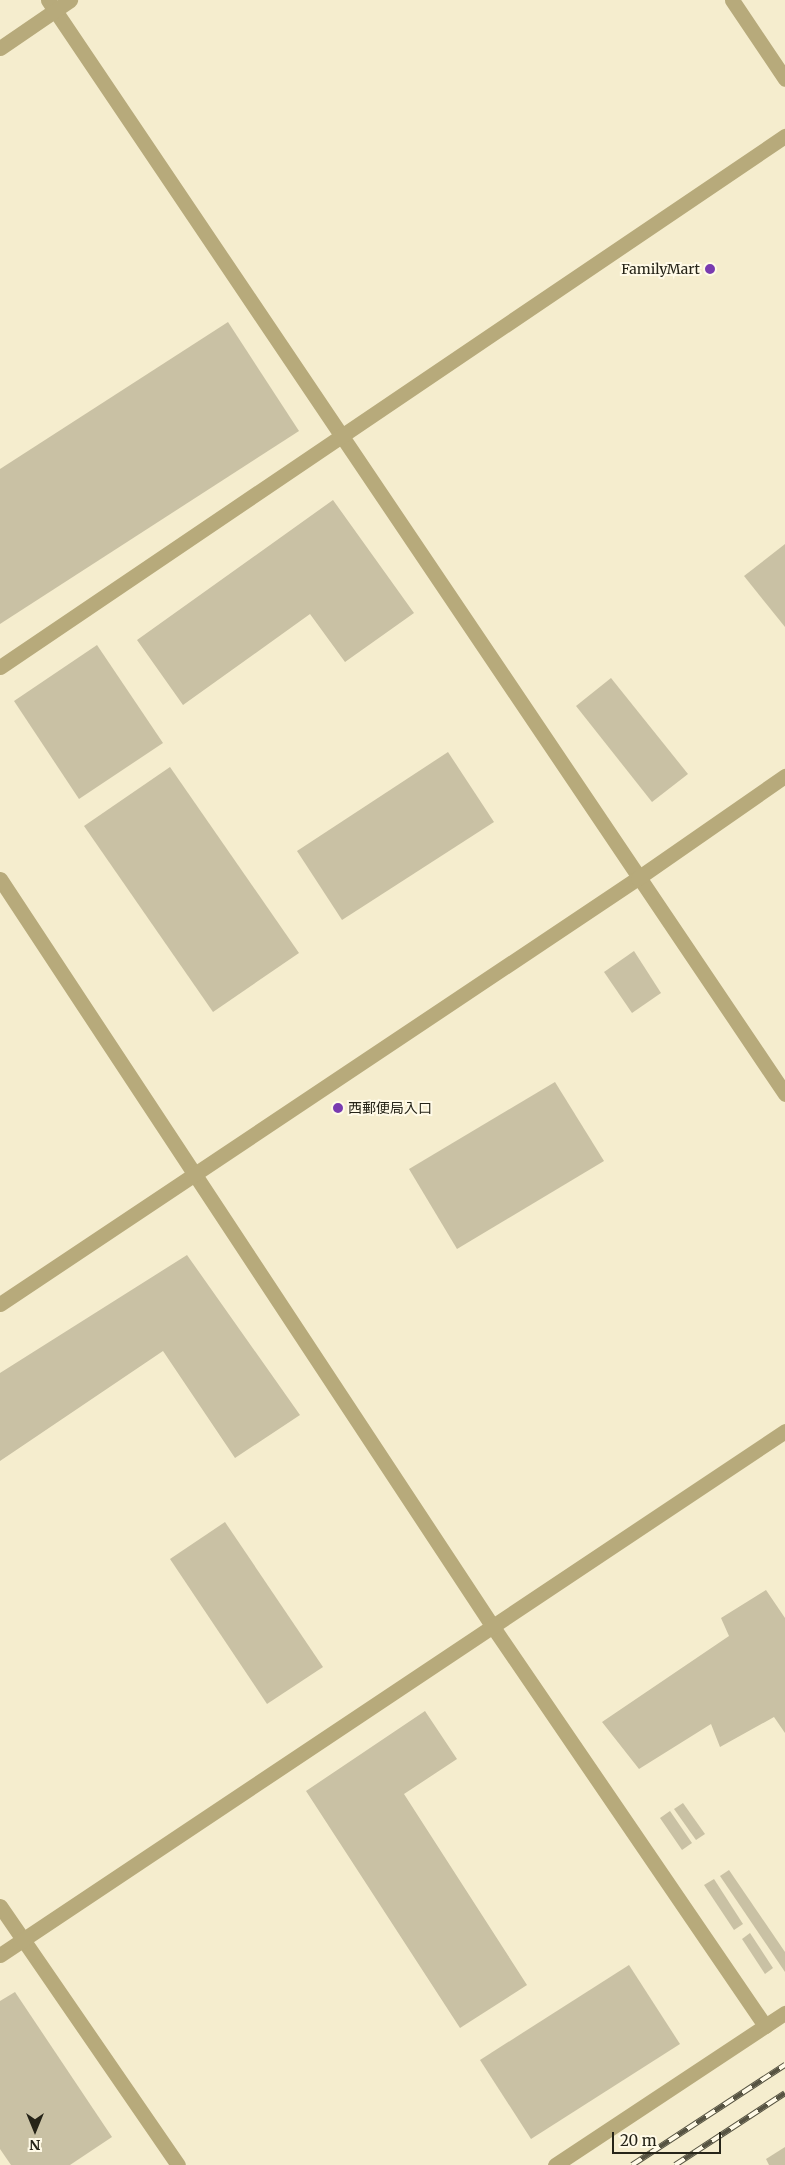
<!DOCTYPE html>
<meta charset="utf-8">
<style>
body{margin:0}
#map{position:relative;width:785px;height:2165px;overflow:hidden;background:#f5edce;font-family:Merriweather,"Noto Sans JP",serif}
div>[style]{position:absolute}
.building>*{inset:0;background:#c9c1a4}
.minor>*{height:15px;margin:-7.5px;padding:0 7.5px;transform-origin:7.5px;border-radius:7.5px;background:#b7aa7b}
.tertiary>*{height:15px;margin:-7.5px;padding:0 7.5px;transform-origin:7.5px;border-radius:7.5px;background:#b7aa7b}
.rail>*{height:5.5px;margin-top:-2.75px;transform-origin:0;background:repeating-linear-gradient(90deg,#fffae7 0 11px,#565342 0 22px);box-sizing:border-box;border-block:1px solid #565342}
.dots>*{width:14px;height:14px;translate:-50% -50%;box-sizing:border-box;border:2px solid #fffae7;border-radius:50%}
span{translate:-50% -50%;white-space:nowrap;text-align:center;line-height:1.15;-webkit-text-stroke:4px #fffae7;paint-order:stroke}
.poi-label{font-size:14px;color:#262418}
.right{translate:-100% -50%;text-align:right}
.left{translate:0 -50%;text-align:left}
.north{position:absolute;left:10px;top:2105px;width:50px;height:50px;-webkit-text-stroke:4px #fffae7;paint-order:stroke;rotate:180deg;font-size:14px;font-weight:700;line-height:20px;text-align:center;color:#262418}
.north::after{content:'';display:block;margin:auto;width:18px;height:22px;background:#262418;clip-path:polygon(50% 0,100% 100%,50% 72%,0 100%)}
.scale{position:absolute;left:612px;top:2132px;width:109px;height:22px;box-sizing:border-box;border:2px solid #262418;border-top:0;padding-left:6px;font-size:15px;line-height:18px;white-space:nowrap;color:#262418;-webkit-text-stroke:4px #fffae7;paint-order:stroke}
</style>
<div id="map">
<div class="building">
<div style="clip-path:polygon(228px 322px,299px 431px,0 624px,0 469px)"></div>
<div style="clip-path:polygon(333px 500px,414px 613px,345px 662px,310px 614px,183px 705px,137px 640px)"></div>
<div style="clip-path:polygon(785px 544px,785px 627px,744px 576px)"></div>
<div style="clip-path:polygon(97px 645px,163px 743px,79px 799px,14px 701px)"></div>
<div style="clip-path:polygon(611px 678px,688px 774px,652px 802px,576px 706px)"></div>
<div style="clip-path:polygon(448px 752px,494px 822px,342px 920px,297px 851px)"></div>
<div style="clip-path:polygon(170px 767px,299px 953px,213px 1012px,84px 826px)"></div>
<div style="clip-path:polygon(634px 951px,661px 993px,632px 1013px,604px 972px)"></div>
<div style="clip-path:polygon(555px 1082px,604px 1161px,457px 1249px,409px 1169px)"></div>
<div style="clip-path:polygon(187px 1255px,300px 1415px,235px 1458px,163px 1351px,0 1461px,0 1373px)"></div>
<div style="clip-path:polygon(225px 1522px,323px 1667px,267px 1704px,170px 1559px)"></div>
<div style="clip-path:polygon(766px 1590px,785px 1618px,785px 1733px,774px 1717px,720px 1747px,711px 1724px,639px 1769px,602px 1722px,729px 1636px,721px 1618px)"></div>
<div style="clip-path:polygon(425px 1711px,457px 1759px,404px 1794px,527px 1985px,460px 2028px,306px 1791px)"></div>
<div style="clip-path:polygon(683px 1803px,705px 1834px,696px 1840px,674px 1809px)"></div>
<div style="clip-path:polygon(670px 1811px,692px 1843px,682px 1850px,660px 1818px)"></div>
<div style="clip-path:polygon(729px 1870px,785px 1952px,785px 1972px,720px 1876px)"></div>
<div style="clip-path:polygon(714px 1879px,743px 1924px,734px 1930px,704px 1885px)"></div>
<div style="clip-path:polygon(750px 1933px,773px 1968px,765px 1974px,742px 1939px)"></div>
<div style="clip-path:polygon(629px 1965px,680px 2044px,531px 2139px,480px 2060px)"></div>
<div style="clip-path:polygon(15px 1992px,112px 2137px,70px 2165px,11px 2165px,0 2149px,0 2001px)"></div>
<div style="clip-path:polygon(785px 2147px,785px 2165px,769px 2165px,766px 2159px)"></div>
</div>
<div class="minor">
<div style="left:48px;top:0;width:1319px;rotate:56.03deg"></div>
<div style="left:0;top:48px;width:85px;rotate:-34.4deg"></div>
<div style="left:0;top:667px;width:948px;rotate:-34.08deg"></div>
<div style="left:0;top:879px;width:896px;rotate:56.61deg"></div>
<div style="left:493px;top:1627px;width:483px;rotate:55.7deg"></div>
<div style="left:0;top:1906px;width:314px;rotate:55.5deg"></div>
<div style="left:0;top:1955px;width:944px;rotate:-33.72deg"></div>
<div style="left:555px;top:2165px;width:276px;rotate:-33.5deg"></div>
</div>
<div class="tertiary">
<div style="left:732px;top:0;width:95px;rotate:56.1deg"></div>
<div style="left:0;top:1304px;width:767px;rotate:-33.73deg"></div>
<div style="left:638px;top:878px;width:179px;rotate:-34.8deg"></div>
</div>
<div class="rail">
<div style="left:632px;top:2165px;width:183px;rotate:-33.2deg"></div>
<div style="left:675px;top:2165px;width:131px;rotate:-33.2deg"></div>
</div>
<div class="dots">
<div style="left:710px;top:269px;background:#793bb0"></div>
<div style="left:338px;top:1108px;background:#793bb0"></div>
</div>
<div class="poi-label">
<span class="right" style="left:700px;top:269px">FamilyMart</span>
<span class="left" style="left:348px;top:1108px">西郵便局入口</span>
</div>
<div class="north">N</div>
<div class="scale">20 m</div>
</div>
